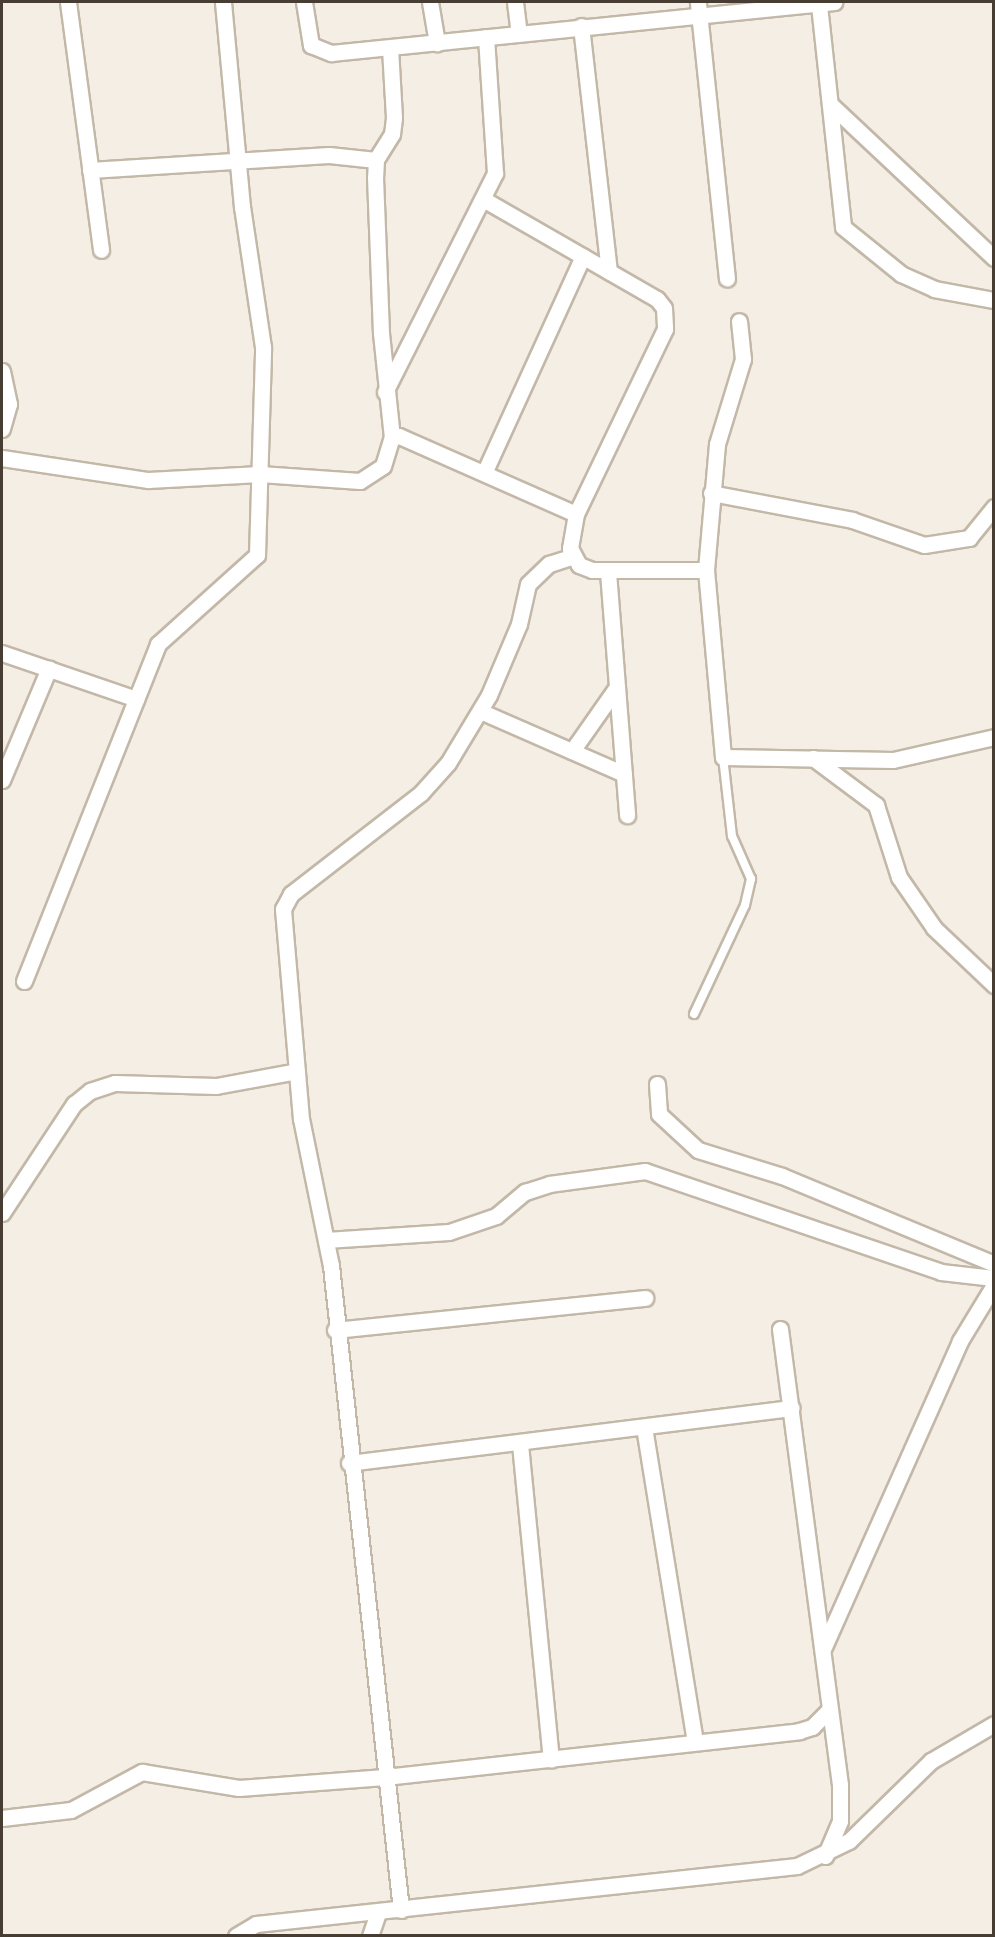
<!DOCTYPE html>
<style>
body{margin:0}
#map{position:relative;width:995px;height:1937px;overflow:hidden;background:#f4eee4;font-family:"Archivo Narrow",sans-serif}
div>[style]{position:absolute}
.roads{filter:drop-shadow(2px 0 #c3b8a8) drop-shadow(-2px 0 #c3b8a8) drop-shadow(0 2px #c3b8a8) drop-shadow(0 -2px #c3b8a8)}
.service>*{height:8px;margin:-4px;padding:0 4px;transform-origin:4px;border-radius:4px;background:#fff}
.minor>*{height:15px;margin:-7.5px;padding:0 7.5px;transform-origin:7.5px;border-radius:7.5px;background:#fff}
span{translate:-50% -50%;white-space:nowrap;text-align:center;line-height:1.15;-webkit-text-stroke:4.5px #fff;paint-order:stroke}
.frame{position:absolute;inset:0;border:3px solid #473d33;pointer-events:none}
</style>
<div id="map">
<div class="roads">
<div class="service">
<div style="left:694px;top:1014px;width:120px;rotate:-64.9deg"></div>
<div style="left:745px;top:905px;width:27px;rotate:-77deg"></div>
<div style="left:751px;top:879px;width:47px;rotate:-113.8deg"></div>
<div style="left:732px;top:836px;width:80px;rotate:-96.5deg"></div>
</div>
<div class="minor">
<div style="left:68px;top:2px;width:250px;rotate:82.4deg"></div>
<div style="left:304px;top:2px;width:44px;rotate:80.8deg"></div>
<div style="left:311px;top:45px;width:22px;rotate:22deg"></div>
<div style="left:331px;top:53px;width:506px;rotate:-5.79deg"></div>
<div style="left:430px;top:2px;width:42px;rotate:80.3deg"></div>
<div style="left:515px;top:2px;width:31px;rotate:83deg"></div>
<div style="left:698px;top:3px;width:277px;rotate:84deg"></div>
<div style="left:819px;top:5px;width:223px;rotate:83.8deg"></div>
<div style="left:843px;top:227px;width:75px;rotate:39deg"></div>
<div style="left:901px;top:274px;width:36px;rotate:24deg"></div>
<div style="left:934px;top:289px;width:61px;rotate:10.4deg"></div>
<div style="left:581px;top:26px;width:247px;rotate:83.5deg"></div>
<div style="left:390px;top:48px;width:70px;rotate:86.7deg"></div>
<div style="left:394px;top:118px;width:16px;rotate:97deg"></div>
<div style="left:392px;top:134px;width:31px;rotate:122deg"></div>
<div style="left:376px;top:160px;width:17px;rotate:93deg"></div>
<div style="left:375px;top:177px;width:156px;rotate:87.8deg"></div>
<div style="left:381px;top:333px;width:105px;rotate:84deg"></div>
<div style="left:830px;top:104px;width:225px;rotate:43.2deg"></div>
<div style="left:90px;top:170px;width:239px;rotate:-3.6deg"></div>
<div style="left:329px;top:155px;width:47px;rotate:6.1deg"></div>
<div style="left:483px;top:199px;width:201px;rotate:29.9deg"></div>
<div style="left:657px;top:299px;width:11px;rotate:52deg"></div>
<div style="left:664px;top:308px;width:21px;rotate:87deg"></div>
<div style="left:665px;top:329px;width:205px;rotate:115.7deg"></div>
<div style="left:576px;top:514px;width:35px;rotate:100deg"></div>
<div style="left:570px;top:548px;width:19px;rotate:62deg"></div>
<div style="left:579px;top:565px;width:14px;rotate:21deg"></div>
<div style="left:592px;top:570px;width:114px"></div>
<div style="left:706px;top:570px;width:188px;rotate:84.8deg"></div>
<div style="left:723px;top:757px;width:170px;rotate:1deg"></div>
<div style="left:893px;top:760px;width:104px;rotate:-12.8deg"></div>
<div style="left:2px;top:371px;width:34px;rotate:78deg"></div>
<div style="left:9px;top:404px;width:26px;rotate:106deg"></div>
<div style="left:385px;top:392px;width:245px;rotate:-63.3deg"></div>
<div style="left:495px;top:173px;width:136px;rotate:-93.8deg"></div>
<div style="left:2px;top:458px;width:148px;rotate:8.6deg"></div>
<div style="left:148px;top:480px;width:112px;rotate:-3.1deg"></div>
<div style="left:260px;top:474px;width:100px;rotate:4deg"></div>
<div style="left:360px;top:481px;width:27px;rotate:-33deg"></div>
<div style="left:383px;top:466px;width:30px;rotate:-73deg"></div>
<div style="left:392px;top:437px;width:7px;rotate:-8deg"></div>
<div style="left:399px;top:436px;width:193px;rotate:23.8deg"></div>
<div style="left:485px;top:471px;width:236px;rotate:-65.5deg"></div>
<div style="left:711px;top:493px;width:144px;rotate:10.8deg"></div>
<div style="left:852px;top:520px;width:76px;rotate:19.1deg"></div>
<div style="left:924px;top:545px;width:46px;rotate:-8.8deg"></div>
<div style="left:969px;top:538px;width:40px;rotate:-51deg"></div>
<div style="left:706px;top:570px;width:126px;rotate:-85deg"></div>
<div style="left:717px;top:444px;width:89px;rotate:-73deg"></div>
<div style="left:743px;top:359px;width:38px;rotate:-96deg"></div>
<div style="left:608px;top:572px;width:244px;rotate:85.5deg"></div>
<div style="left:2px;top:653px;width:142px;rotate:18.9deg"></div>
<div style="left:480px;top:711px;width:157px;rotate:23.6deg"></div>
<div style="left:572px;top:751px;width:78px;rotate:-54.9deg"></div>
<div style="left:813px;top:758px;width:79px;rotate:36.7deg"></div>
<div style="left:876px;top:805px;width:76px;rotate:72.3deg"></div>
<div style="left:899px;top:877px;width:62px;rotate:55.5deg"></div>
<div style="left:934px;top:928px;width:83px;rotate:43.5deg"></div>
<div style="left:2px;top:780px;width:121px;rotate:-67.2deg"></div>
<div style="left:24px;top:981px;width:363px;rotate:-68.3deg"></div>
<div style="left:158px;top:644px;width:133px;rotate:-42deg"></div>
<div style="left:257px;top:555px;width:208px;rotate:-88.3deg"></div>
<div style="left:263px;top:347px;width:142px;rotate:-98.5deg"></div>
<div style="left:242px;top:207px;width:206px;rotate:-95.3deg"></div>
<div style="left:657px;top:1084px;width:30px;rotate:86deg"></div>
<div style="left:659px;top:1114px;width:53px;rotate:42.7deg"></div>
<div style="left:698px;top:1150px;width:88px;rotate:17.2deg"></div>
<div style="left:782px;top:1176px;width:230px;rotate:22.5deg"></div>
<div style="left:2px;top:1213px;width:131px;rotate:-56.6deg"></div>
<div style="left:74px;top:1104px;width:21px;rotate:-39deg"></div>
<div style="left:90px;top:1091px;width:26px;rotate:-18deg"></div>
<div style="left:115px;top:1083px;width:101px;rotate:1.7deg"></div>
<div style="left:216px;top:1086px;width:82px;rotate:-10.5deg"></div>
<div style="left:326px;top:1240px;width:123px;rotate:-3.7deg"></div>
<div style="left:449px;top:1232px;width:50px;rotate:-18.8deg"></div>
<div style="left:496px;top:1216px;width:38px;rotate:-40deg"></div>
<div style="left:525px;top:1192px;width:25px;rotate:-18deg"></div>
<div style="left:549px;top:1184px;width:97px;rotate:-7.7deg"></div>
<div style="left:645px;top:1171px;width:313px;rotate:18.8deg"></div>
<div style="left:941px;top:1272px;width:53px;rotate:6.5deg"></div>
<div style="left:780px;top:1329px;width:460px;rotate:82.5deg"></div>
<div style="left:840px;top:1785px;width:36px;rotate:90deg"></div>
<div style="left:840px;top:1821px;width:38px;rotate:113deg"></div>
<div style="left:335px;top:1330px;width:312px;rotate:-5.9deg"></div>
<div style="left:644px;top:1427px;width:319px;rotate:80.8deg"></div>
<div style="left:520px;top:1444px;width:317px;rotate:84.4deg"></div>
<div style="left:349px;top:1463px;width:446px;rotate:-7.1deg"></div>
<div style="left:823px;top:1649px;width:337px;rotate:-66deg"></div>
<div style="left:960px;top:1341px;width:66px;rotate:-58.7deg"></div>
<div style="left:2px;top:1818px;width:69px;rotate:-6.6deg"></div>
<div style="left:71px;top:1810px;width:81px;rotate:-28.2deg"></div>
<div style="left:142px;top:1772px;width:98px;rotate:9.4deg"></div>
<div style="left:239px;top:1788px;width:146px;rotate:-4.3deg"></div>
<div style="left:385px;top:1777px;width:417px;rotate:-6.3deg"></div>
<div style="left:799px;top:1731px;width:14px;rotate:-17deg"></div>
<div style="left:812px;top:1727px;width:24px;rotate:-45deg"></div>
<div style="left:401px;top:1910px;width:648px;rotate:-96.2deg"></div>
<div style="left:331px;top:1266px;width:150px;rotate:-101.5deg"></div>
<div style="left:301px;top:1119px;width:211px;rotate:-94.9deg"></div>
<div style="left:283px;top:909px;width:17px;rotate:-62deg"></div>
<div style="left:291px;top:894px;width:165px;rotate:-37.8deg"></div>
<div style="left:421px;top:793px;width:40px;rotate:-48deg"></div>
<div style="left:448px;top:763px;width:79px;rotate:-58.9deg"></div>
<div style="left:489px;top:695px;width:77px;rotate:-67.1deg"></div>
<div style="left:519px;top:624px;width:41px;rotate:-77.3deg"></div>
<div style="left:528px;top:584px;width:29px;rotate:-44deg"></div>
<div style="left:549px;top:564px;width:25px;rotate:-18deg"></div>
<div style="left:236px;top:1936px;width:23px;rotate:-31deg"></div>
<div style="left:256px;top:1924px;width:544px;rotate:-6.12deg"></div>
<div style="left:797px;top:1866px;width:58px;rotate:-25.7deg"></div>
<div style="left:849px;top:1841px;width:115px;rotate:-44.3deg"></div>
<div style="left:931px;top:1761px;width:73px;rotate:-30.4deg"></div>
<div style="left:370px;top:1936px;width:24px;rotate:-71deg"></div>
</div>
</div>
<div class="frame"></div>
</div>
